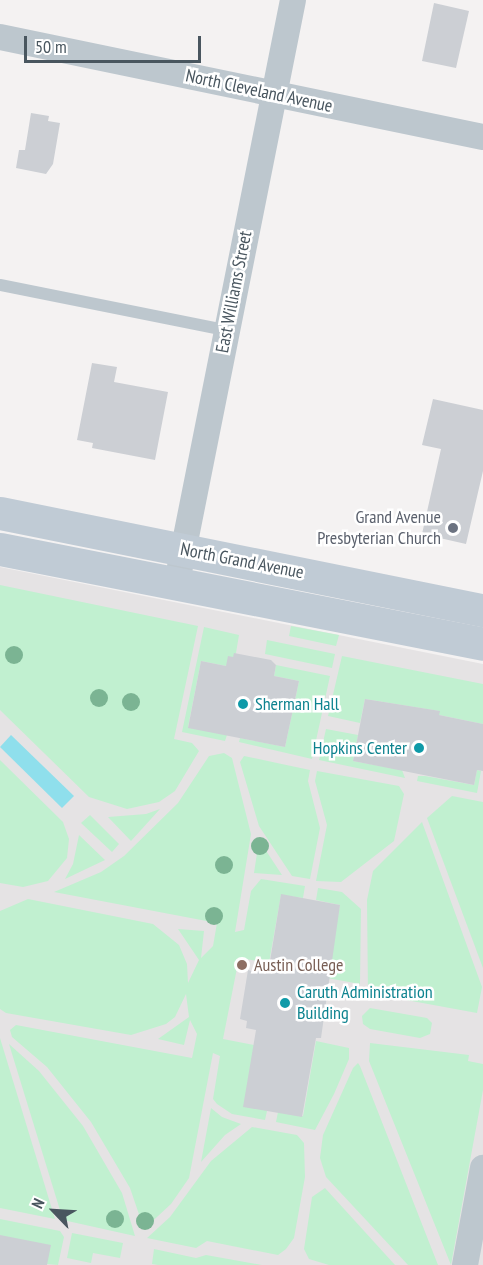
<!DOCTYPE html>
<style>
body{margin:0}
#map{position:relative;width:483px;height:1265px;overflow:hidden;background:#f4f2f2;font-family:"PT Sans Narrow",sans-serif}
div>[style]{position:absolute}
.education>*{inset:0;background:#e5e3e4}
.green>*{inset:0;background:#c1f0d0}
.water>*{inset:0;background:#8fdfec}
.building>*{inset:0;background:#cccfd4}
.lane>*{height:12px;margin:-6px;padding:0 6px;transform-origin:6px;border-radius:6px;background:#bdc7ce}
.street>*{height:26px;margin:-13px;padding:0 13px;transform-origin:13px;border-radius:13px;background:#bdc7ce}
.secondary>*{height:33px;margin:-16.5px;padding:0 16.5px;transform-origin:16.5px;border-radius:16.5px;background:#c0cbd5}
.trees>*{width:18px;height:18px;margin:-9px;border-radius:50%;background:#7bb493}
.dots>*{width:16px;height:16px;translate:-50% -50%;box-sizing:border-box;border:3px solid #fff;border-radius:50%}
span{translate:-50% -50%;white-space:nowrap;text-align:center;line-height:1.15;-webkit-text-stroke:5px #fff;paint-order:stroke}
.street-label{font-size:18px;color:#49565f}
.worship-label{font-size:18px;color:#5b616d}
.right{translate:-100% -50%;text-align:right}
.culture-label{font-size:18px;color:#0d838f}
.left{translate:0 -50%;text-align:left}
.education-label{font-size:18px;color:#785e54}
.north{position:absolute;left:24px;top:1181px;width:60px;height:60px;-webkit-text-stroke:4px #fff;paint-order:stroke;rotate:295deg;font-size:16px;font-weight:700;line-height:24px;text-align:center;color:#49565f}
.north::after{content:'';display:block;margin:auto;width:21px;height:27px;background:#49565f;clip-path:polygon(50% 0,100% 100%,50% 72%,0 100%)}
.scale{position:absolute;left:24px;top:36px;width:177px;height:27px;box-sizing:border-box;border:3px solid #49565f;border-top:0;padding-left:8px;font-size:18px;line-height:21px;white-space:nowrap;color:#49565f;-webkit-text-stroke:4px #fff;paint-order:stroke}
</style>
<div id="map">
<div class="education">
<div style="clip-path:polygon(0 567px,483px 664px,483px 1265px,0 1265px)"></div>
</div>
<div class="green">
<div style="clip-path:polygon(0 585px,198px 626px,174px 739px,192px 743px,199px 751px,175px 791px,159px 802px,127px 809px,89px 797px,0 710px)"></div>
<div style="clip-path:polygon(291px 626px,339px 635px,336px 646px,289px 636px)"></div>
<div style="clip-path:polygon(204px 627px,239px 635px,236px 653px,226px 666px,201px 661px,188px 727px,227px 735px,225px 741px,182px 732px)"></div>
<div style="clip-path:polygon(267px 640px,335px 654px,332px 668px,265px 654px)"></div>
<div style="clip-path:polygon(342px 656px,483px 684px,483px 724px,439px 715px,439px 711px,365px 699px,360px 723px,328px 716px)"></div>
<div style="clip-path:polygon(276px 665px,330px 676px,312px 759px,239px 742px,240px 738px,285px 747px,299px 681px,274px 676px)"></div>
<div style="clip-path:polygon(326px 729px,358px 735px,353px 761px,402px 770px,405px 778px,319px 760px)"></div>
<div style="clip-path:polygon(224px 753px,232px 758px,251px 834px,235px 932px,244px 930px,251px 891px,261px 879px,305px 886px,303px 898px,281px 895px,269px 963px,239px 958px,223px 1039px,254px 1045px,267px 1111px,265px 1120px,232px 1114px,217px 1104px,213px 1099px,220px 1056px,213px 1053px,189px 1178px,171px 1204px,144px 1229px,130px 1188px,91px 1122px,47px 1067px,12px 1037px,10px 1030px,16px 1025px,192px 1058px,197px 1034px,190px 1020px,184px 1045px,158px 1039px,189px 1017px,186px 994px,175px 1017px,166px 1024px,131px 1035px,6px 1013px,0 1009px,0 911px,28px 899px,153px 924px,179px 945px,187px 964px,188px 983px,199px 960px,178px 929px,204px 931px,201px 958px,213px 946px,217px 923px,54px 892px,101px 872px,124px 856px,178px 803px,209px 756px)"></div>
<div style="clip-path:polygon(244px 756px,310px 770px,308px 781px,320px 828px,310px 879px,292px 876px,259px 826px,240px 762px)"></div>
<div style="clip-path:polygon(0 760px,63px 822px,69px 839px,67px 858px,48px 881px,23px 887px,0 883px)"></div>
<div style="clip-path:polygon(477px 770px,481px 771px,477px 793px,417px 781px,418px 776px,425px 776px,474px 785px)"></div>
<div style="clip-path:polygon(317px 771px,399px 786px,404px 794px,394px 841px,341px 882px,316px 881px,327px 825px,315px 781px)"></div>
<div style="clip-path:polygon(452px 796px,483px 802px,483px 968px,427px 818px)"></div>
<div style="clip-path:polygon(160px 809px,131px 841px,108px 817px,146px 814px)"></div>
<div style="clip-path:polygon(90px 815px,119px 844px,112px 852px,81px 823px)"></div>
<div style="clip-path:polygon(422px 822px,482px 987px,477px 1013px,368px 993px,367px 900px,373px 871px)"></div>
<div style="clip-path:polygon(79px 835px,105px 860px,65px 879px,73px 864px)"></div>
<div style="clip-path:polygon(259px 840px,282px 875px,254px 873px)"></div>
<div style="clip-path:polygon(318px 888px,342px 892px,361px 909px,360px 984px,327px 978px,340px 905px,316px 900px)"></div>
<div style="clip-path:polygon(370px 1008px,427px 1018px,432px 1023px,430px 1034px,420px 1038px,370px 1029px,363px 1024px,362px 1016px)"></div>
<div style="clip-path:polygon(0 1038px,55px 1219px,0 1208px)"></div>
<div style="clip-path:polygon(316px 1041px,349px 1048px,349px 1059px,334px 1094px,315px 1130px,276px 1122px,278px 1112px,303px 1116px)"></div>
<div style="clip-path:polygon(370px 1043px,469px 1055px,468px 1061px,483px 1064px,483px 1090px,451px 1265px,369px 1061px)"></div>
<div style="clip-path:polygon(9px 1044px,39px 1071px,83px 1126px,122px 1193px,135px 1236px,63px 1220px)"></div>
<div style="clip-path:polygon(358px 1063px,360px 1066px,438px 1265px,408px 1265px,326px 1177px,320px 1158px,323px 1135px,353px 1068px)"></div>
<div style="clip-path:polygon(211px 1108px,222px 1117px,241px 1124px,225px 1135px,201px 1162px)"></div>
<div style="clip-path:polygon(252px 1127px,297px 1135px,304px 1143px,305px 1177px,294px 1238px,286px 1249px,278px 1255px,207px 1241px,196px 1248px,147px 1238px,170px 1217px,211px 1161px)"></div>
<div style="clip-path:polygon(325px 1188px,395px 1265px,329px 1265px,309px 1259px,304px 1249px,312px 1197px)"></div>
<div style="clip-path:polygon(0 1219px,60px 1231px,64px 1237px,58px 1265px,47px 1264px,0 1235px)"></div>
<div style="clip-path:polygon(72px 1233px,123px 1243px,120px 1258px,93px 1253px,91px 1263px,67px 1258px)"></div>
<div style="clip-path:polygon(154px 1249px,196px 1258px,206px 1255px,262px 1265px,158px 1265px,152px 1264px)"></div>
</div>
<div class="water">
<div style="clip-path:polygon(11px 735px,74px 796px,62px 808px,0 747px)"></div>
</div>
<div class="building">
<div style="clip-path:polygon(434px 3px,469px 11px,456px 68px,422px 61px)"></div>
<div style="clip-path:polygon(31px 113px,49px 116px,48px 121px,60px 123px,53px 164px,46px 174px,16px 168px,19px 150px,25px 150px)"></div>
<div style="clip-path:polygon(92px 363px,117px 367px,114px 382px,168px 392px,155px 460px,92px 448px,93px 443px,77px 440px)"></div>
<div style="clip-path:polygon(433px 399px,483px 410px,483px 471px,466px 544px,422px 534px,441px 449px,422px 445px)"></div>
<div style="clip-path:polygon(234px 653px,271px 660px,276px 665px,274px 676px,299px 681px,285px 747px,188px 728px,201px 661px,226px 666px,228px 656px,233px 657px)"></div>
<div style="clip-path:polygon(365px 699px,440px 711px,439px 715px,483px 724px,483px 771px,477px 770px,474px 785px,353px 761px)"></div>
<div style="clip-path:polygon(281px 894px,340px 905px,321px 1038px,316px 1038px,302px 1117px,243px 1107px,256px 1030px,246px 1028px,247px 1021px,240px 1019px,248px 970px,256px 972px,257px 965px,269px 967px)"></div>
<div style="clip-path:polygon(0 1235px,51px 1245px,47px 1265px,0 1265px)"></div>
</div>
<div class="lane">
<div style="left:0;top:285px;width:230px;rotate:11.3deg"></div>
</div>
<div class="street">
<div style="left:0;top:37px;width:493px;rotate:11.7deg"></div>
<div style="left:180px;top:567px;width:578px;rotate:-78.73deg"></div>
<div style="left:465px;top:1265px;width:99px;rotate:-79.5deg"></div>
</div>
<div class="secondary">
<div style="left:0;top:513px;width:493px;rotate:11.4deg"></div>
<div style="left:0;top:549px;width:492px;rotate:11.1deg"></div>
</div>
<div class="trees">
<div style="left:14px;top:655px"></div>
<div style="left:99px;top:698px"></div>
<div style="left:131px;top:702px"></div>
<div style="left:260px;top:846px"></div>
<div style="left:224px;top:865px"></div>
<div style="left:214px;top:916px"></div>
<div style="left:115px;top:1219px"></div>
<div style="left:145px;top:1221px"></div>
</div>
<div class="dots">
<div style="left:453px;top:528px;background:#6b7280"></div>
<div style="left:243px;top:704px;background:#0f9aa8"></div>
<div style="left:419px;top:748px;background:#0f9aa8"></div>
<div style="left:242px;top:965px;background:#8d6e63"></div>
<div style="left:285px;top:1003px;background:#0f9aa8"></div>
</div>
<div class="street-label">
<span style="left:259px;top:91px;rotate:12deg">North Cleveland Avenue</span>
<span style="left:234px;top:292px;rotate:-79deg">East Williams Street</span>
<span style="left:242px;top:561px;rotate:11deg">North Grand Avenue</span>
</div>
<div class="worship-label">
<span class="right" style="left:441px;top:528px">Grand Avenue<br>Presbyterian Church</span>
</div>
<div class="culture-label">
<span class="left" style="left:255px;top:704px">Sherman Hall</span>
<span class="right" style="left:407px;top:748px">Hopkins Center</span>
<span class="left" style="left:297px;top:1003px">Caruth Administration<br>Building</span>
</div>
<div class="education-label">
<span class="left" style="left:254px;top:965px">Austin College</span>
</div>
<div class="north">N</div>
<div class="scale">50 m</div>
</div>
